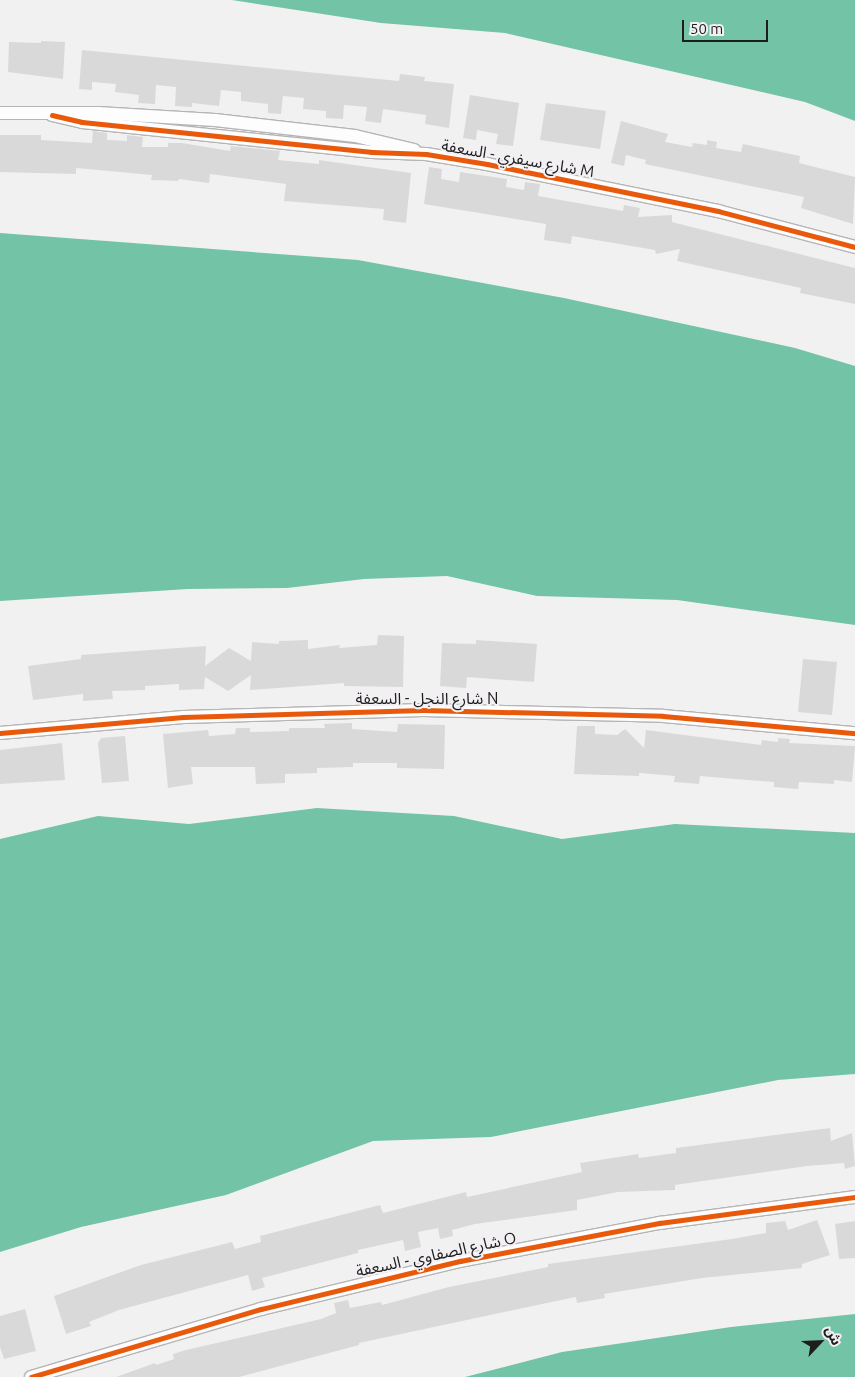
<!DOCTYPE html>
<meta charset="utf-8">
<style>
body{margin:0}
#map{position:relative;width:855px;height:1377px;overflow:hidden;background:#f2f1f2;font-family:Ubuntu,"Noto Sans Arabic",sans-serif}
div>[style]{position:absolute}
.water>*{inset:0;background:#73c4a6}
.building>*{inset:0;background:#dad9da}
.roads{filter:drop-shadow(1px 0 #b6b5b6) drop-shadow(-1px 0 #b6b5b6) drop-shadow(0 1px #b6b5b6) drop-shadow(0 -1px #b6b5b6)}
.minor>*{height:12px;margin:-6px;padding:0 6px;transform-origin:6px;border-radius:6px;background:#fdfdfd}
.cycleway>*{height:5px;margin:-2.5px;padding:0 2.5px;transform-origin:2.5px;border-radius:2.5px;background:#e8590c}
span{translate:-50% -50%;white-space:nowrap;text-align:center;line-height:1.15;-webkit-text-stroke:4px #f3f0f3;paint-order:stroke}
.street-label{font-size:16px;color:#1f1e1f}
.north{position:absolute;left:795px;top:1317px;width:50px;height:50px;-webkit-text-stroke:4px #f3f0f3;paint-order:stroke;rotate:65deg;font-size:14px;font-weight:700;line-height:20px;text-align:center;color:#1f1e1f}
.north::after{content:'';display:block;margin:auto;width:18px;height:22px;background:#1f1e1f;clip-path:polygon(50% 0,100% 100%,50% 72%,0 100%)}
.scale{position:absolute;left:682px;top:20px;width:86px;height:22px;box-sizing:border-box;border:2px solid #1f1e1f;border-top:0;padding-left:6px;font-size:15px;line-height:18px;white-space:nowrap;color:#1f1e1f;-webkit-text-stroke:4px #f3f0f3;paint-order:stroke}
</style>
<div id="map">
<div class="water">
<div style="clip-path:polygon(232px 0,855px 0,855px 121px,805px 102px,505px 33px,381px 23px)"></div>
<div style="clip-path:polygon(0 233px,358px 260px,564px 298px,795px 348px,855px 366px,855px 625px,677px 600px,537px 596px,447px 576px,364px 579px,287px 588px,188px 589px,0 601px)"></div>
<div style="clip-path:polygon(317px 808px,454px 816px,562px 839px,675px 824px,855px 833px,855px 1074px,778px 1080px,491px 1137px,373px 1141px,226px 1195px,81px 1227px,0 1252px,0 839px,98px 816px,189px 824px)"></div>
<div style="clip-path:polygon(855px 1314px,855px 1377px,465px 1377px,562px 1352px,731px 1327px)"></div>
</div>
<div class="building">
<div style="clip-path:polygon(41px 41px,65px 42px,63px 79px,8px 72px,9px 42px,41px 43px)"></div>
<div style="clip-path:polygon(82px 50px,399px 81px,400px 74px,425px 77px,424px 81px,454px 84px,449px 128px,425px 124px,426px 115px,383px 109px,381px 123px,365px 121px,367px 107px,344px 105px,343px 119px,326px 118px,326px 111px,303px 109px,304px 98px,283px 96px,281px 114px,268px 113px,268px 104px,241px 101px,241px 92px,221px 90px,219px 106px,192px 103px,192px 107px,175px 106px,176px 87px,156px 85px,155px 104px,138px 103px,139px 95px,115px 92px,116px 84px,92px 82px,92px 90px,79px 89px)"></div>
<div style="clip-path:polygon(470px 95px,519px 103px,513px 146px,496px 144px,498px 134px,477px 130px,476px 140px,463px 138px)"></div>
<div style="clip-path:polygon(546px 103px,606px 111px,600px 149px,540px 140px)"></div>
<div style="clip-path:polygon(621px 121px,668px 134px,665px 142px,692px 147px,693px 143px,707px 145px,707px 140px,717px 142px,716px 148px,741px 152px,743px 144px,800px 156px,799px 163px,855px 177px,853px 224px,801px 208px,804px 197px,645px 164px,646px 160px,626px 155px,624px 166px,611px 163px)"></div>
<div style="clip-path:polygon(93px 131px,107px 133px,107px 140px,127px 141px,127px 135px,143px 137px,142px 147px,168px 147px,168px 143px,182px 143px,230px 151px,231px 146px,280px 151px,278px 160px,319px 164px,319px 160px,411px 173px,406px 223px,383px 220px,384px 209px,284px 201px,286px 184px,210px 174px,209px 183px,179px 179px,178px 181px,151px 180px,152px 175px,76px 168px,76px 174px,0 172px,0 135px,41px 135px,41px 140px,92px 143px)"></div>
<div style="clip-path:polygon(429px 167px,442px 169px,441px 179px,459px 182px,460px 172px,507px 179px,506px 187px,524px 190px,525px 182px,540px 184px,538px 196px,623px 211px,624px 205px,640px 208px,638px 217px,672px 215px,672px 222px,855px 268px,855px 304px,800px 293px,801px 288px,677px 261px,680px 249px,656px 254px,655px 250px,572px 236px,571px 244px,544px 240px,546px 224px,424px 204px)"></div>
<div style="clip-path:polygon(378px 635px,404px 636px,403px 687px,344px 686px,344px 683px,250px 690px,251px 675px,228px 691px,205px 677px,204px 689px,179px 690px,179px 684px,145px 686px,145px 690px,112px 691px,113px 699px,83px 701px,83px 694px,33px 700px,28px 666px,81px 659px,81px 655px,206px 646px,205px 666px,229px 648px,251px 661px,252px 642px,279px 644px,279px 641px,308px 640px,308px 649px,340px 645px,339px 648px,377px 645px)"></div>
<div style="clip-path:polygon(476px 640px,537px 644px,534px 682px,467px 677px,466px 688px,440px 686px,442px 643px,476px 644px)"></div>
<div style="clip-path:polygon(803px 659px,837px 662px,832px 715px,798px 712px)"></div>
<div style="clip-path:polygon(352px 723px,352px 729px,397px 732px,398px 724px,445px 725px,444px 769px,397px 768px,397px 763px,353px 763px,353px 767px,317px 768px,317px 773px,285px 774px,285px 783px,256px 784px,255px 767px,191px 767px,193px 784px,168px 788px,163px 734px,208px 730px,209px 736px,235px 734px,236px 728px,250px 728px,250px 732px,289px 731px,289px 728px,325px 728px,324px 724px)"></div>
<div style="clip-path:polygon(577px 726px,595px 726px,595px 734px,617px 735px,625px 729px,644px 748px,646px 730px,761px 745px,762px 740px,778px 742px,778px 738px,790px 739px,789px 743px,855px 746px,852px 782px,834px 780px,834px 784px,799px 782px,798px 789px,774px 787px,774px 782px,735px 779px,700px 776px,699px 784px,674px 782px,675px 776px,639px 773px,639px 776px,574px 774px)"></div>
<div style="clip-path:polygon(125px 736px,129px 781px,102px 783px,98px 743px,101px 738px)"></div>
<div style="clip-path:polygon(62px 743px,65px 780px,0 784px,0 750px)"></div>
<div style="clip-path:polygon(830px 1128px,831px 1141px,852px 1133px,855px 1166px,845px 1169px,844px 1163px,807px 1166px,675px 1185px,675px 1190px,618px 1192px,577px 1200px,577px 1210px,475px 1224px,452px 1230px,453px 1236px,440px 1239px,438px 1228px,418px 1232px,421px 1247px,405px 1251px,403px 1240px,358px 1250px,358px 1253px,262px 1278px,265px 1287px,252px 1291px,248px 1275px,119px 1310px,89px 1322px,91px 1326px,66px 1334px,54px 1296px,141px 1265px,232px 1242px,235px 1249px,261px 1242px,260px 1236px,380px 1205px,383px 1213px,466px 1192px,467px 1197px,582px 1172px,580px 1163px,638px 1154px,639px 1158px,676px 1153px,676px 1148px)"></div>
<div style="clip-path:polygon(817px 1220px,830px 1255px,802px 1264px,802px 1268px,702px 1278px,604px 1294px,605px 1298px,577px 1303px,576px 1297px,542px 1304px,359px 1343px,359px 1345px,239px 1377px,116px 1377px,155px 1363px,156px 1365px,174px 1359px,173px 1354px,186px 1350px,321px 1319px,336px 1313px,334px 1303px,348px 1300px,350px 1308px,381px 1302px,382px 1305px,449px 1287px,548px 1267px,548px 1264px,732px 1239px,766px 1233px,766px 1223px,785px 1221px,788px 1230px)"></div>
<div style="clip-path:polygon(855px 1221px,855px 1258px,839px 1259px,835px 1224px)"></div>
<div style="clip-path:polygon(25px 1309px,36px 1351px,4px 1359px,0 1347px,0 1316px)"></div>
</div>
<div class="roads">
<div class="minor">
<div style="left:0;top:113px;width:98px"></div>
<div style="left:98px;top:113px;width:117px;rotate:3.4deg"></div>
<div style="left:215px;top:120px;width:141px;rotate:6.5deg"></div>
<div style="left:355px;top:136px;width:61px;rotate:13.3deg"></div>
<div style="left:52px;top:115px;width:31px;rotate:13deg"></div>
<div style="left:82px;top:122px;width:292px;rotate:5.9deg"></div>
<div style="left:372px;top:152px;width:54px;rotate:2.1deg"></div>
<div style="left:426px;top:154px;width:62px;rotate:9.3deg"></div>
<div style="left:487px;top:164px;width:236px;rotate:11.5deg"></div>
<div style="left:718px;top:211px;width:142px;rotate:14.7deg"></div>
<div style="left:0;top:733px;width:184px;rotate:-5deg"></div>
<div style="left:183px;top:717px;width:240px;rotate:-1.7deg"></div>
<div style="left:423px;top:710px;width:240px;rotate:1.4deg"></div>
<div style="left:663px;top:716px;width:193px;rotate:5.1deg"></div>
<div style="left:31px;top:1377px;width:240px;rotate:-16.5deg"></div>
<div style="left:261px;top:1309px;width:205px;rotate:-13.6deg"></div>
<div style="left:460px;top:1261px;width:204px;rotate:-10.8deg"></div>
<div style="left:660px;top:1223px;width:197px;rotate:-7.6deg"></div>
</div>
</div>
<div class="cycleway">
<div style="left:52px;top:115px;width:31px;rotate:13deg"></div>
<div style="left:82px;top:122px;width:292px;rotate:5.9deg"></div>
<div style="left:372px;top:152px;width:54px;rotate:2.1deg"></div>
<div style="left:426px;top:154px;width:62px;rotate:9.3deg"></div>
<div style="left:487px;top:164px;width:236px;rotate:11.5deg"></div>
<div style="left:718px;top:211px;width:142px;rotate:14.7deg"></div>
<div style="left:0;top:733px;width:184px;rotate:-5deg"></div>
<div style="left:183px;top:717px;width:240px;rotate:-1.7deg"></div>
<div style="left:423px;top:710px;width:240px;rotate:1.4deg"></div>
<div style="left:663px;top:716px;width:193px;rotate:5.1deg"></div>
<div style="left:31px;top:1377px;width:240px;rotate:-16.5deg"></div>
<div style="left:261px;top:1309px;width:205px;rotate:-13.6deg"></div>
<div style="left:460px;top:1261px;width:204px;rotate:-10.8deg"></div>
<div style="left:660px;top:1223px;width:197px;rotate:-7.6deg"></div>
</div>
<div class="street-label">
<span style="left:518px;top:158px;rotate:10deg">شارع سيفري - السعفة M</span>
<span style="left:427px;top:698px">شارع النجل - السعفة N</span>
<span style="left:436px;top:1254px;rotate:-12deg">شارع الصفاوي - السعفة O</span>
</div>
<div class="north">ش</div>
<div class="scale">50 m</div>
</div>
